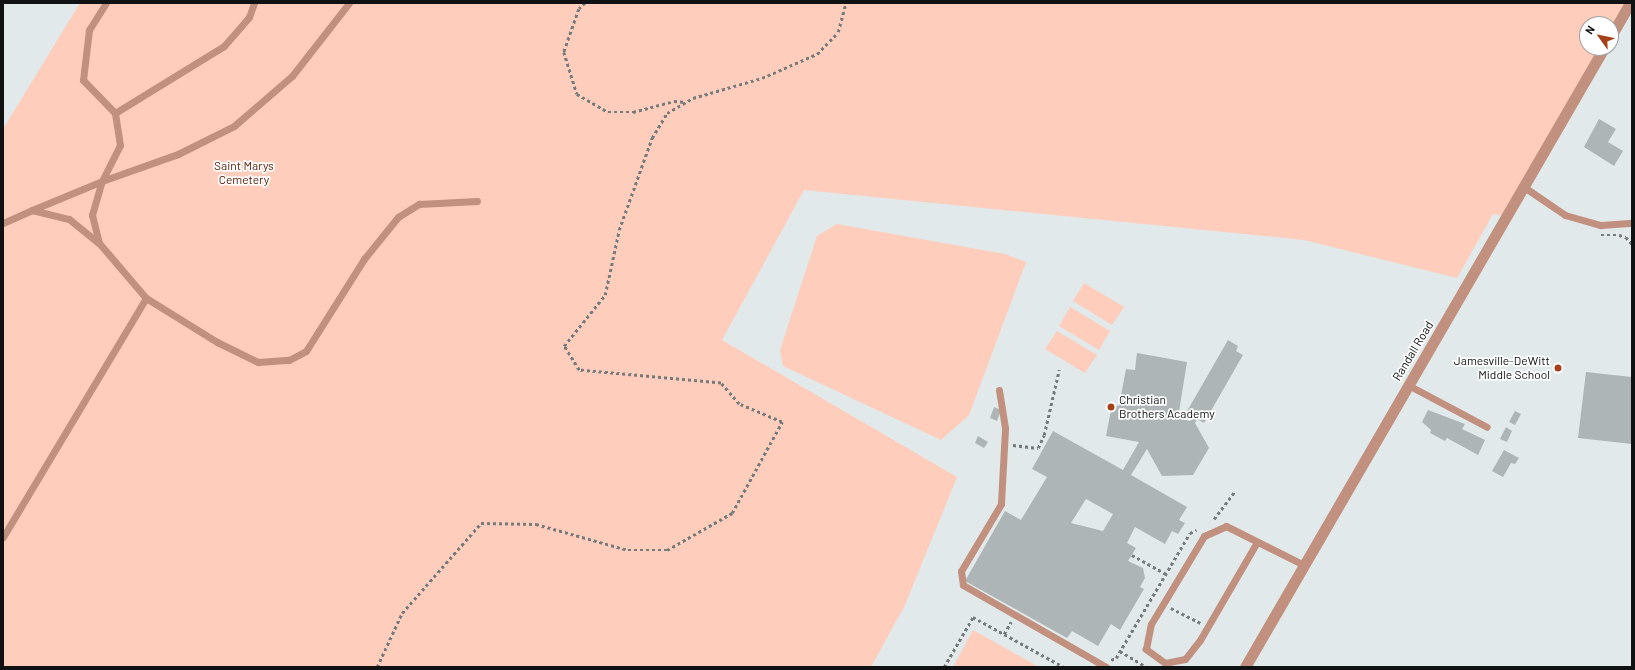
<!DOCTYPE html>
<style>
body{margin:0}
#map{position:relative;width:1635px;height:670px;overflow:hidden;background:#e1e9ea;font-family:Barlow,sans-serif}
div>[style]{position:absolute}
.green>*{inset:0;background:#fecdbc}
.building>*{inset:0;background:#aeb5b7}
.path>*{height:2.5px;margin-top:-1.25px;transform-origin:0;background:repeating-linear-gradient(90deg,#757a7b 0 3px,transparent 0 6px)}
.service>*{height:7px;margin:-3.5px;padding:0 3.5px;transform-origin:3.5px;border-radius:3.5px;background:#c2907f}
.tertiary>*{height:11px;margin:-5.5px;padding:0 5.5px;transform-origin:5.5px;border-radius:5.5px;background:#c2907f}
.dots>*{width:11px;height:11px;translate:-50% -50%;box-sizing:border-box;border:2px solid #fff;border-radius:50%}
span{translate:-50% -50%;white-space:nowrap;text-align:center;line-height:1.15;-webkit-text-stroke:3.5px #fff;paint-order:stroke}
.park-label{font-size:12px;color:#5b2009}
.street-label{font-size:12px;color:#0f1112}
.poi-label{font-size:12px;color:#0f1112}
.right{translate:-100% -50%;text-align:right}
.left{translate:0 -50%;text-align:left}
.frame{position:absolute;inset:0;border:4px solid #0f1112;pointer-events:none}
.north{position:absolute;left:1579px;top:16px;width:40px;height:40px;box-sizing:border-box;background:#fff;border:1px solid #9fa0a0;border-radius:50%;rotate:303deg;font-size:11px;font-weight:700;line-height:16px;text-align:center;color:#0f1112}
.north::after{content:'';display:block;margin:auto;width:14px;height:18px;background:#a64019;clip-path:polygon(50% 0,100% 100%,50% 72%,0 100%)}
</style>
<div id="map">
<div class="green">
<div style="clip-path:polygon(80px 3px,1630px 3px,1611px 36px,1611px 24px,1587px 24px,1587px 48px,1604px 48px,1507px 216px,1493px 214px,1457px 278px,1304px 240px,804px 190px,722px 340px,957px 477px,905px 605px,871px 667px,3px 667px,3px 129px)"></div>
<div style="clip-path:polygon(837px 224px,1005px 254px,1026px 262px,969px 415px,941px 440px,783px 366px,780px 350px,817px 236px)"></div>
<div style="clip-path:polygon(1084px 283px,1124px 307px,1112px 325px,1073px 301px)"></div>
<div style="clip-path:polygon(1070px 307px,1110px 331px,1099px 350px,1059px 326px)"></div>
<div style="clip-path:polygon(1057px 331px,1097px 355px,1085px 373px,1045px 349px)"></div>
<div style="clip-path:polygon(973px 630px,1039px 667px,953px 667px)"></div>
</div>
<div class="building">
<div style="clip-path:polygon(1599px 119px,1616px 129px,1608px 142px,1623px 151px,1614px 166px,1584px 147px)"></div>
<div style="clip-path:polygon(evenodd,1228px 340px,1238px 346px,1236px 351px,1243px 355px,1204px 423px,1197px 419px,1195px 423px,1209px 448px,1193px 475px,1162px 476px,1147px 449px,1131px 475px,1187px 507px,1179px 520px,1185px 523px,1178px 534px,1172px 531px,1165px 544px,1135px 527px,1127px 543px,1136px 548px,1128px 561px,1143px 568px,1145px 578px,1140px 587px,1144px 589px,1120px 630px,1111px 624px,1098px 646px,1072px 631px,1067px 638px,965px 581px,1005px 511px,1021px 520px,1047px 477px,1032px 469px,1053px 431px,1123px 470px,1139px 442px,1106px 436px,1112px 405px,1119px 406px,1126px 369px,1135px 370px,1137px 353px,1187px 362px,1178px 418px,1190px 421px,1193px 417px,1186px 413px,1228px 340px,1086px 499px,1113px 514px,1103px 531px,1071px 523px,1086px 499px)"></div>
<div style="clip-path:polygon(1586px 372px,1632px 377px,1632px 444px,1578px 438px)"></div>
<div style="clip-path:polygon(994px 407px,1001px 410px,997px 421px,990px 418px)"></div>
<div style="clip-path:polygon(1428px 410px,1465px 424px,1462px 429px,1485px 440px,1478px 455px,1447px 438px,1445px 441px,1430px 433px,1431px 430px,1422px 422px)"></div>
<div style="clip-path:polygon(1515px 411px,1521px 414px,1515px 425px,1509px 422px)"></div>
<div style="clip-path:polygon(1506px 427px,1512px 431px,1507px 442px,1500px 439px)"></div>
<div style="clip-path:polygon(978px 436px,988px 442px,984px 448px,975px 443px)"></div>
<div style="clip-path:polygon(1504px 450px,1519px 458px,1515px 464px,1511px 463px,1503px 477px,1492px 471px)"></div>
</div>
<div class="path">
<div style="left:585px;top:3px;width:8px;rotate:135deg"></div>
<div style="left:579px;top:9px;width:46px;rotate:109.2deg"></div>
<div style="left:564px;top:52px;width:44px;rotate:72.8deg"></div>
<div style="left:577px;top:94px;width:36px;rotate:30deg"></div>
<div style="left:608px;top:112px;width:25px"></div>
<div style="left:633px;top:112px;width:42px;rotate:-15deg"></div>
<div style="left:674px;top:101px;width:12px;rotate:5deg"></div>
<div style="left:1601px;top:235px;width:18px"></div>
<div style="left:1619px;top:235px;width:7px;rotate:16deg"></div>
<div style="left:1626px;top:237px;width:9px;rotate:49deg"></div>
<div style="left:1013px;top:445px;width:25px;rotate:7deg"></div>
<div style="left:1038px;top:448px;width:14px;rotate:-65deg"></div>
<div style="left:1044px;top:435px;width:67px;rotate:-77deg"></div>
<div style="left:1214px;top:519px;width:35px;rotate:-53deg"></div>
<div style="left:1132px;top:555px;width:39px;rotate:29deg"></div>
<div style="left:1171px;top:608px;width:33px;rotate:27deg"></div>
<div style="left:1004px;top:634px;width:14px;rotate:-60deg"></div>
<div style="left:1120px;top:651px;width:31px;rotate:31deg"></div>
<div style="left:1111px;top:660px;width:5px;rotate:-22deg"></div>
<div style="left:1116px;top:658px;width:145px;rotate:-59.4deg"></div>
<div style="left:1190px;top:533px;width:7px;rotate:-27deg"></div>
<div style="left:377px;top:667px;width:60px;rotate:-65.2deg"></div>
<div style="left:402px;top:613px;width:120px;rotate:-48.7deg"></div>
<div style="left:481px;top:523px;width:55px;rotate:1deg"></div>
<div style="left:536px;top:524px;width:96px;rotate:15.8deg"></div>
<div style="left:628px;top:550px;width:39px"></div>
<div style="left:667px;top:550px;width:75px;rotate:-29.6deg"></div>
<div style="left:732px;top:513px;width:104px;rotate:-61.2deg"></div>
<div style="left:782px;top:422px;width:47px;rotate:-157.3deg"></div>
<div style="left:739px;top:404px;width:28px;rotate:-131deg"></div>
<div style="left:721px;top:383px;width:143px;rotate:-174.8deg"></div>
<div style="left:579px;top:370px;width:28px;rotate:-122deg"></div>
<div style="left:564px;top:346px;width:65px;rotate:-51.2deg"></div>
<div style="left:605px;top:295px;width:66px;rotate:-77.8deg"></div>
<div style="left:619px;top:230px;width:98px;rotate:-70.3deg"></div>
<div style="left:652px;top:138px;width:29px;rotate:-59deg"></div>
<div style="left:667px;top:113px;width:30px;rotate:-30deg"></div>
<div style="left:693px;top:98px;width:72px;rotate:-16.2deg"></div>
<div style="left:762px;top:78px;width:60px;rotate:-23.6deg"></div>
<div style="left:817px;top:54px;width:30px;rotate:-46deg"></div>
<div style="left:838px;top:32px;width:30px;rotate:-75deg"></div>
<div style="left:944px;top:667px;width:58px;rotate:-59.9deg"></div>
<div style="left:973px;top:617px;width:104px;rotate:28.8deg"></div>
</div>
<div class="service">
<div style="left:115px;top:113px;width:128px;rotate:-31.6deg"></div>
<div style="left:224px;top:46px;width:38px;rotate:-49deg"></div>
<div style="left:249px;top:17px;width:15px;rotate:-70deg"></div>
<div style="left:1524px;top:187px;width:50px;rotate:34.3deg"></div>
<div style="left:1565px;top:215px;width:37px;rotate:16deg"></div>
<div style="left:1601px;top:225px;width:31px;rotate:-4deg"></div>
<div style="left:32px;top:210px;width:76px;rotate:-22.5deg"></div>
<div style="left:102px;top:181px;width:40px;rotate:-63.4deg"></div>
<div style="left:120px;top:145px;width:32px;rotate:-99deg"></div>
<div style="left:115px;top:113px;width:46px;rotate:-134.1deg"></div>
<div style="left:83px;top:80px;width:50px;rotate:-83.2deg"></div>
<div style="left:89px;top:30px;width:32px;rotate:-58deg"></div>
<div style="left:3px;top:223px;width:32px;rotate:-24deg"></div>
<div style="left:32px;top:210px;width:38px;rotate:14deg"></div>
<div style="left:69px;top:219px;width:38px;rotate:39deg"></div>
<div style="left:99px;top:243px;width:72px;rotate:49.5deg"></div>
<div style="left:146px;top:298px;width:279px;rotate:120.9deg"></div>
<div style="left:99px;top:243px;width:29px;rotate:-104deg"></div>
<div style="left:92px;top:215px;width:35px;rotate:-74deg"></div>
<div style="left:102px;top:181px;width:81px;rotate:-19.6deg"></div>
<div style="left:178px;top:154px;width:63px;rotate:-26.6deg"></div>
<div style="left:234px;top:126px;width:77px;rotate:-40.8deg"></div>
<div style="left:292px;top:76px;width:93px;rotate:-52deg"></div>
<div style="left:146px;top:298px;width:84px;rotate:31.8deg"></div>
<div style="left:217px;top:342px;width:46px;rotate:26deg"></div>
<div style="left:258px;top:362px;width:31px;rotate:-4deg"></div>
<div style="left:289px;top:360px;width:19px;rotate:-28deg"></div>
<div style="left:306px;top:351px;width:109px;rotate:-57.8deg"></div>
<div style="left:364px;top:259px;width:54px;rotate:-51deg"></div>
<div style="left:398px;top:217px;width:25px;rotate:-32deg"></div>
<div style="left:419px;top:204px;width:58px;rotate:-3deg"></div>
<div style="left:1408px;top:385px;width:89px;rotate:28deg"></div>
<div style="left:999px;top:390px;width:39px;rotate:81deg"></div>
<div style="left:1005px;top:429px;width:75px;rotate:93.1deg"></div>
<div style="left:1001px;top:504px;width:78px;rotate:120.8deg"></div>
<div style="left:961px;top:571px;width:14px;rotate:82deg"></div>
<div style="left:963px;top:585px;width:165px;rotate:29.8deg"></div>
<div style="left:1257px;top:542px;width:113px;rotate:120.2deg"></div>
<div style="left:1200px;top:640px;width:24px;rotate:128deg"></div>
<div style="left:1185px;top:659px;width:20px;rotate:169deg"></div>
<div style="left:1165px;top:663px;width:24px;rotate:-144deg"></div>
<div style="left:1146px;top:649px;width:25px;rotate:-79deg"></div>
<div style="left:1151px;top:624px;width:103px;rotate:-58.9deg"></div>
<div style="left:1204px;top:536px;width:24px;rotate:-24deg"></div>
<div style="left:1226px;top:526px;width:87px;rotate:26.6deg"></div>
</div>
<div class="tertiary">
<div style="left:1611px;top:36px;width:38px;rotate:-60deg"></div>
<div style="left:1245px;top:667px;width:716px;rotate:-59.89deg"></div>
</div>
<div class="dots">
<div style="left:1558px;top:368px;background:#a64019"></div>
<div style="left:1111px;top:407px;background:#a64019"></div>
</div>
<div class="park-label">
<span style="left:244px;top:173px">Saint Marys<br>Cemetery</span>
</div>
<div class="street-label">
<span style="left:1413px;top:351px;rotate:-59deg">Randall Road</span>
</div>
<div class="poi-label">
<span class="right" style="left:1550px;top:368px">Jamesville-DeWitt<br>Middle School</span>
<span class="left" style="left:1119px;top:407px">Christian<br>Brothers Academy</span>
</div>
<div class="frame"></div>
<div class="north">N</div>
</div>
